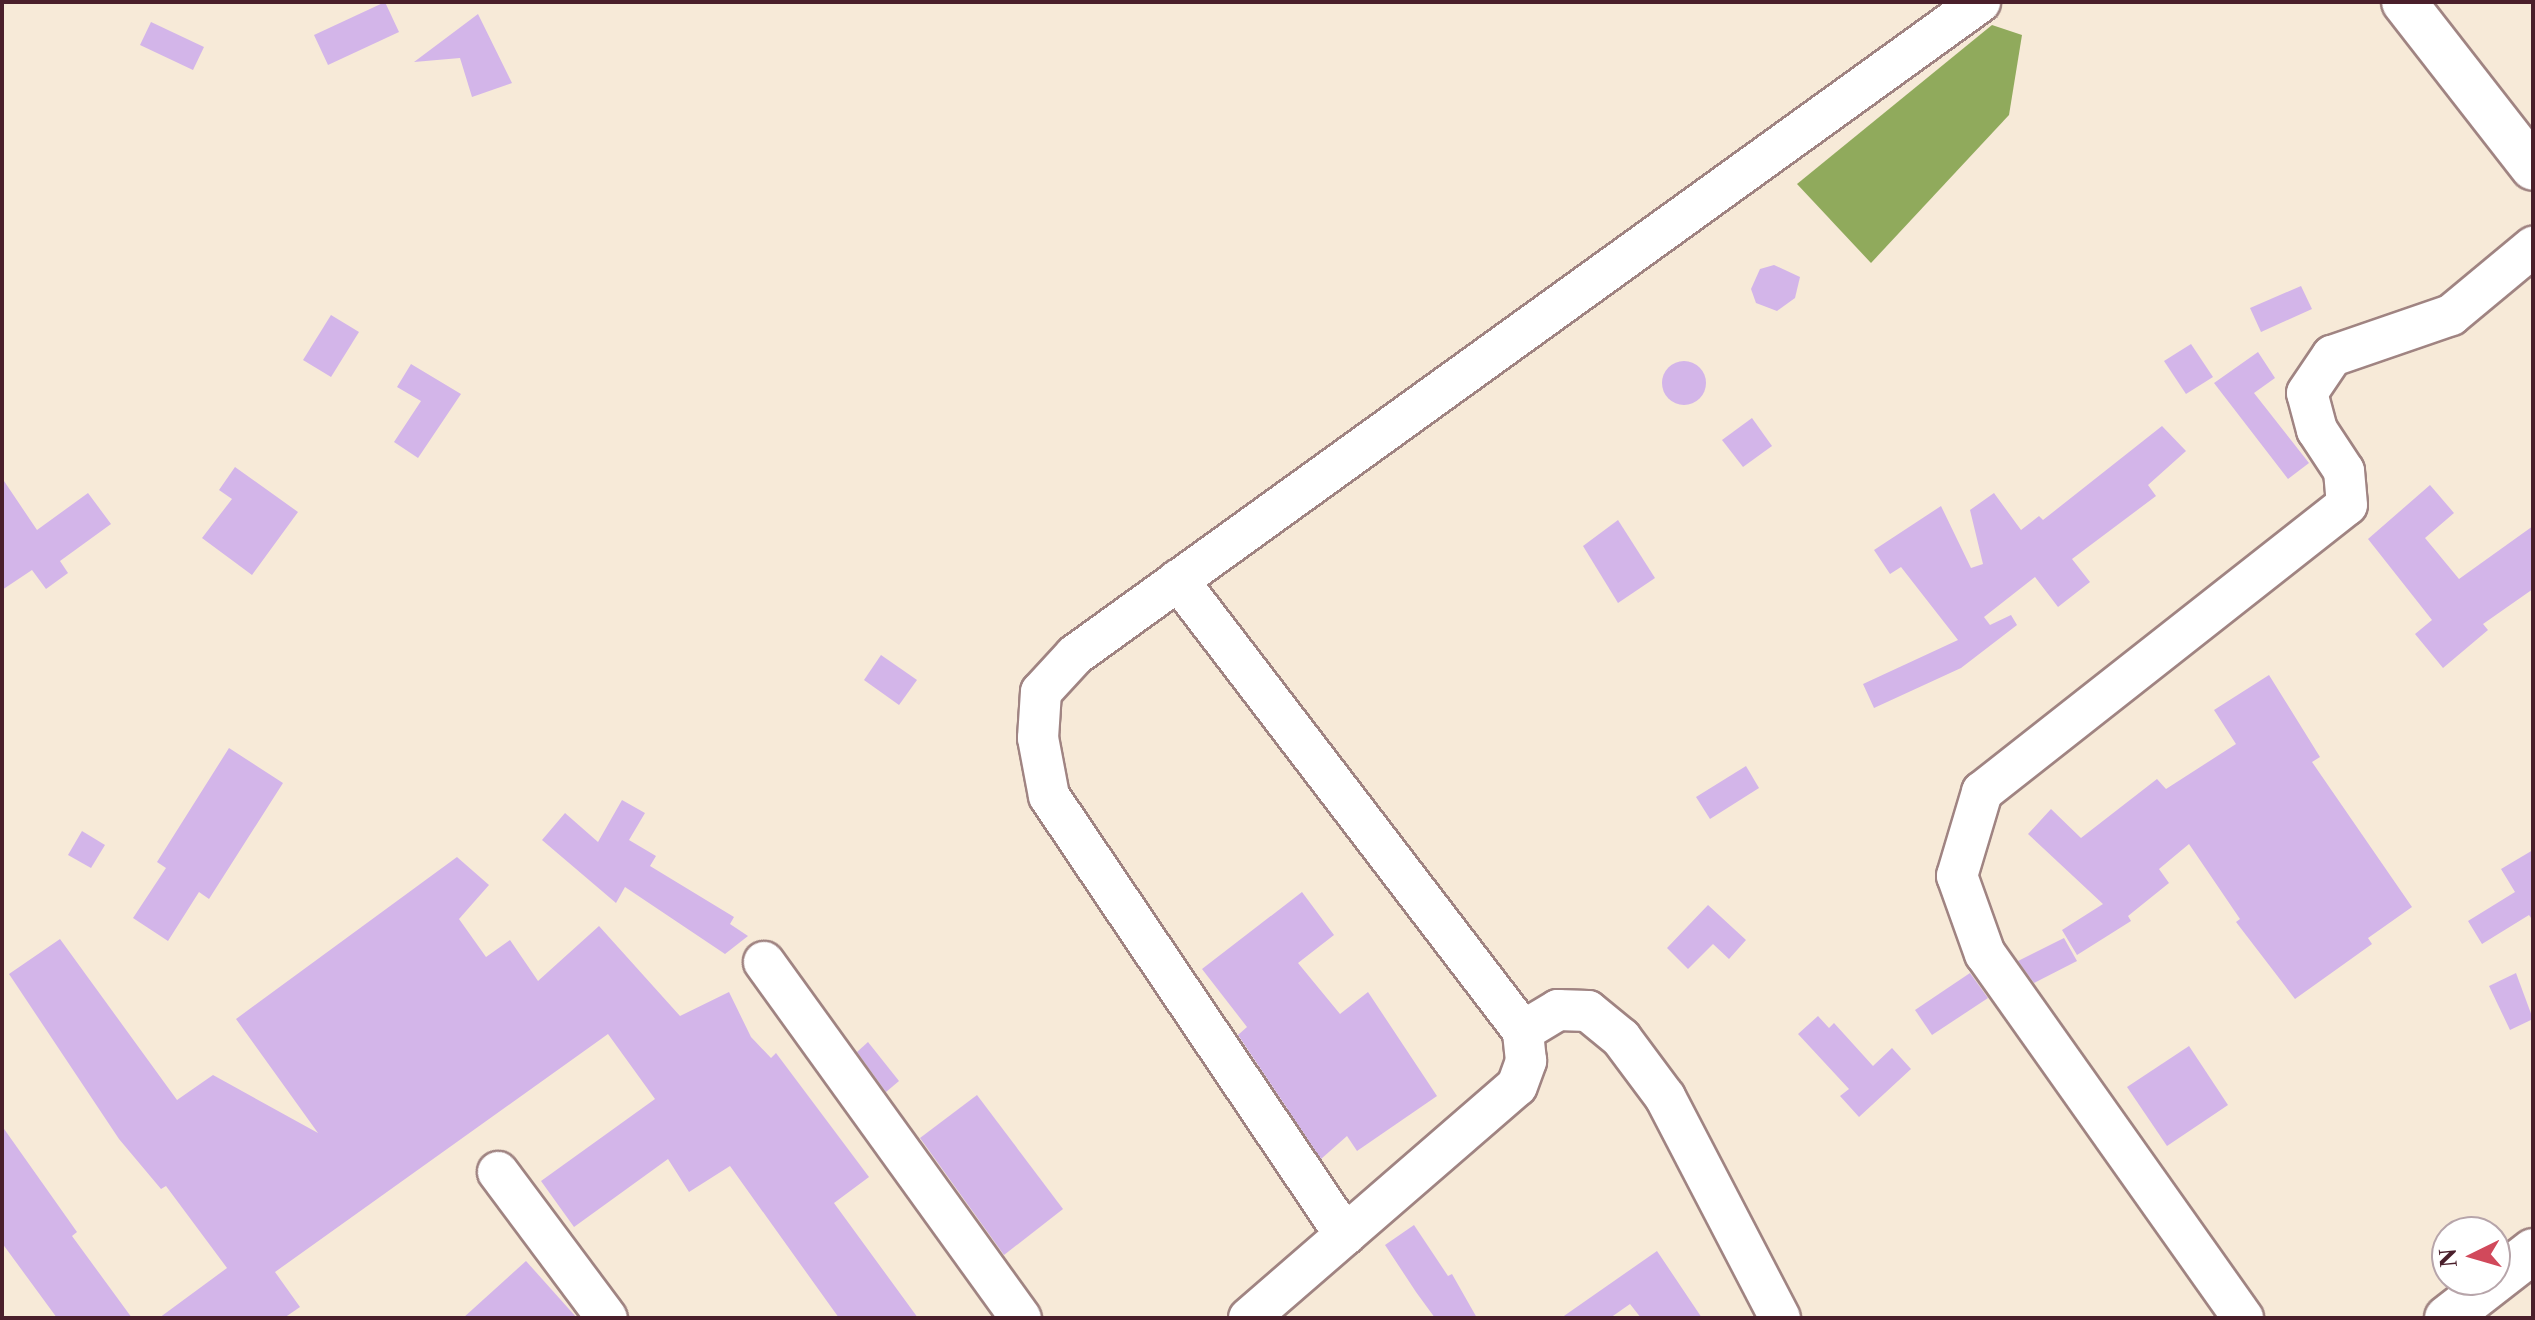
<!DOCTYPE html>
<style>
body{margin:0}
#map{position:relative;width:2535px;height:1320px;overflow:hidden;background:#f7ead8;font-family:"Libre Caslon Text",serif}
div>[style]{position:absolute}
.forest>*{inset:0;background:#90aa5c}
.building>*{inset:0;background:#d3b5e9}
.round{border-radius:50%}
.roads{filter:drop-shadow(2px 0 #a08482) drop-shadow(-2px 0 #a08482) drop-shadow(0 2px #a08482) drop-shadow(0 -2px #a08482)}
.street>*{height:40px;margin:-20px;padding:0 20px;transform-origin:20px;border-radius:20px;background:#fff}
.secondary>*{height:44px;margin:-22px;padding:0 22px;transform-origin:22px;border-radius:22px;background:#fff}
span{translate:-50% -50%;white-space:nowrap;text-align:center;line-height:1.15;-webkit-text-stroke:8px #fff;paint-order:stroke}
.frame{position:absolute;inset:0;border:4px solid #4a1f2b;pointer-events:none}
.north{position:absolute;left:2431px;top:1216px;width:80px;height:80px;box-sizing:border-box;background:#fff;border:2px solid #b7a5aa;border-radius:50%;rotate:265deg;font-size:22px;font-weight:700;line-height:32px;text-align:center;color:#4a1f2b}
.north::after{content:'';display:block;margin:auto;width:28px;height:36px;background:#d1495b;clip-path:polygon(50% 0,100% 100%,50% 72%,0 100%)}
</style>
<div id="map">
<div class="forest">
<div style="clip-path:polygon(1992px 25px,2022px 35px,2009px 115px,1871px 263px,1797px 184px)"></div>
</div>
<div class="building">
<div style="clip-path:polygon(385px 2px,399px 32px,328px 65px,314px 35px)"></div>
<div style="clip-path:polygon(478px 14px,512px 83px,472px 97px,460px 58px,414px 62px)"></div>
<div style="clip-path:polygon(151px 22px,204px 47px,193px 70px,140px 45px)"></div>
<div style="clip-path:polygon(1774px 265px,1800px 277px,1795px 298px,1777px 311px,1756px 303px,1751px 289px,1760px 269px)"></div>
<div style="clip-path:polygon(2301px 286px,2312px 309px,2261px 332px,2250px 308px)"></div>
<div style="clip-path:polygon(331px 315px,359px 332px,331px 377px,303px 360px)"></div>
<div style="clip-path:polygon(2191px 344px,2213px 377px,2186px 394px,2164px 361px)"></div>
<div style="clip-path:polygon(2258px 352px,2275px 378px,2254px 393px,2309px 463px,2288px 479px,2214px 383px)"></div>
<div class="round" style="left:1662px;top:361px;width:44px;height:44px"></div>
<div style="clip-path:polygon(411px 364px,461px 394px,418px 458px,394px 442px,421px 401px,397px 387px)"></div>
<div style="clip-path:polygon(1752px 418px,1772px 446px,1743px 467px,1722px 440px)"></div>
<div style="clip-path:polygon(2162px 426px,2186px 451px,2148px 485px,2156px 496px,2072px 559px,2090px 582px,2058px 607px,2035px 577px,1984px 617px,1990px 625px,2011px 615px,2017px 625px,1961px 668px,1874px 708px,1863px 684px,1958px 640px,1901px 567px,1890px 574px,1874px 550px,1941px 506px,1971px 568px,1983px 564px,1970px 510px,1994px 493px,2021px 530px,2039px 516px,2043px 520px)"></div>
<div style="clip-path:polygon(235px 467px,298px 512px,252px 575px,202px 538px,232px 499px,219px 490px)"></div>
<div style="clip-path:polygon(2px 478px,37px 530px,88px 493px,111px 524px,60px 561px,68px 573px,46px 589px,32px 570px,2px 590px)"></div>
<div style="clip-path:polygon(2430px 485px,2454px 513px,2425px 538px,2459px 579px,2533px 526px,2533px 589px,2483px 624px,2488px 630px,2443px 668px,2415px 634px,2432px 620px,2368px 539px)"></div>
<div style="clip-path:polygon(1618px 520px,1655px 578px,1618px 603px,1583px 546px)"></div>
<div style="clip-path:polygon(881px 655px,917px 680px,899px 705px,864px 680px)"></div>
<div style="clip-path:polygon(2269px 675px,2320px 757px,2312px 762px,2412px 907px,2368px 938px,2372px 944px,2295px 999px,2236px 922px,2240px 919px,2189px 844px,2159px 869px,2169px 883px,2128px 916px,2131px 921px,2077px 955px,2062px 930px,2103px 904px,2028px 834px,2051px 809px,2081px 838px,2157px 779px,2166px 789px,2236px 744px,2214px 710px)"></div>
<div style="clip-path:polygon(229px 748px,283px 783px,209px 899px,199px 892px,168px 941px,133px 918px,166px 868px,157px 862px)"></div>
<div style="clip-path:polygon(1746px 766px,1759px 788px,1710px 819px,1696px 797px)"></div>
<div style="clip-path:polygon(622px 800px,645px 813px,629px 840px,656px 856px,650px 866px,734px 917px,730px 924px,748px 936px,725px 954px,625px 887px,616px 903px,542px 840px,565px 813px,598px 842px)"></div>
<div style="clip-path:polygon(82px 831px,105px 845px,91px 868px,68px 855px)"></div>
<div style="clip-path:polygon(2533px 850px,2533px 921px,2529px 915px,2482px 944px,2468px 921px,2515px 892px,2501px 869px)"></div>
<div style="clip-path:polygon(457px 857px,489px 885px,459px 919px,486px 957px,510px 940px,538px 981px,599px 926px,680px 1016px,729px 992px,751px 1037px,771px 1058px,776px 1053px,869px 1177px,834px 1203px,918px 1318px,839px 1318px,730px 1166px,689px 1192px,668px 1159px,574px 1227px,541px 1181px,655px 1099px,608px 1034px,275px 1272px,300px 1307px,284px 1318px,159px 1318px,227px 1268px,166px 1186px,161px 1189px,119px 1139px,9px 974px,60px 939px,177px 1100px,213px 1075px,318px 1133px,236px 1019px)"></div>
<div style="clip-path:polygon(1302px 892px,1334px 935px,1298px 963px,1340px 1014px,1368px 992px,1437px 1096px,1357px 1151px,1347px 1136px,1321px 1159px,1238px 1035px,1247px 1027px,1202px 969px)"></div>
<div style="clip-path:polygon(1708px 905px,1746px 940px,1729px 959px,1713px 944px,1688px 969px,1667px 948px)"></div>
<div style="clip-path:polygon(2064px 938px,2077px 961px,2034px 983px,2018px 961px)"></div>
<div style="clip-path:polygon(1970px 973px,1988px 998px,1932px 1035px,1915px 1010px)"></div>
<div style="clip-path:polygon(2516px 973px,2533px 1019px,2510px 1030px,2489px 986px)"></div>
<div style="clip-path:polygon(1818px 1016px,1829px 1028px,1834px 1023px,1873px 1066px,1892px 1048px,1911px 1069px,1859px 1117px,1840px 1096px,1849px 1089px,1798px 1034px)"></div>
<div style="clip-path:polygon(868px 1042px,899px 1081px,886px 1092px,857px 1052px)"></div>
<div style="clip-path:polygon(2189px 1046px,2228px 1105px,2167px 1146px,2127px 1087px)"></div>
<div style="clip-path:polygon(977px 1095px,1063px 1209px,1004px 1255px,920px 1138px)"></div>
<div style="clip-path:polygon(2px 1126px,77px 1232px,72px 1236px,132px 1318px,57px 1318px,2px 1243px)"></div>
<div style="clip-path:polygon(1414px 1225px,1448px 1276px,1452px 1274px,1477px 1318px,1435px 1318px,1416px 1292px,1385px 1245px)"></div>
<div style="clip-path:polygon(1657px 1251px,1702px 1318px,1641px 1318px,1630px 1304px,1610px 1318px,1561px 1318px)"></div>
<div style="clip-path:polygon(526px 1261px,577px 1318px,463px 1318px)"></div>
</div>
<div class="roads">
<div class="street">
<div style="left:1178px;top:580px;width:568px;rotate:52.59deg"></div>
<div style="left:764px;top:962px;width:439px;rotate:54.2deg"></div>
<div style="left:498px;top:1172px;width:182px;rotate:53.3deg"></div>
<div style="left:1345px;top:1235px;width:529px;rotate:-123.99deg"></div>
<div style="left:1049px;top:796px;width:59px;rotate:-100.7deg"></div>
<div style="left:1038px;top:738px;width:46px;rotate:-86.3deg"></div>
<div style="left:1041px;top:692px;width:50px;rotate:-47.4deg"></div>
<div style="left:1075px;top:655px;width:1116px;rotate:-35.81deg"></div>
<div style="left:1249px;top:1318px;width:354px;rotate:-40.9deg"></div>
<div style="left:1517px;top:1086px;width:27px;rotate:-70deg"></div>
<div style="left:1526px;top:1061px;width:30px;rotate:-96deg"></div>
<div style="left:1523px;top:1031px;width:41px;rotate:-31deg"></div>
<div style="left:1558px;top:1010px;width:30px;rotate:2deg"></div>
<div style="left:1588px;top:1011px;width:43px;rotate:39.3deg"></div>
<div style="left:1621px;top:1038px;width:74px;rotate:53.3deg"></div>
<div style="left:1665px;top:1097px;width:249px;rotate:62.5deg"></div>
<div style="left:2243px;top:1318px;width:446px;rotate:-125.3deg"></div>
<div style="left:1985px;top:954px;width:83px;rotate:-109.7deg"></div>
<div style="left:1957px;top:876px;width:88px;rotate:-73.4deg"></div>
<div style="left:1982px;top:792px;width:464px;rotate:-38.2deg"></div>
<div style="left:2347px;top:505px;width:34px;rotate:-95deg"></div>
<div style="left:2344px;top:471px;width:49px;rotate:-123.4deg"></div>
<div style="left:2317px;top:430px;width:38px;rotate:-105deg"></div>
<div style="left:2307px;top:393px;width:45px;rotate:-56deg"></div>
<div style="left:2332px;top:356px;width:126px;rotate:-19deg"></div>
<div style="left:2451px;top:315px;width:107px;rotate:-39.7deg"></div>
</div>
<div class="secondary">
<div style="left:2404px;top:2px;width:210px;rotate:52.1deg"></div>
<div style="left:2447px;top:1318px;width:109px;rotate:-37.9deg"></div>
</div>
</div>
<div class="frame"></div>
<div class="north">N</div>
</div>
